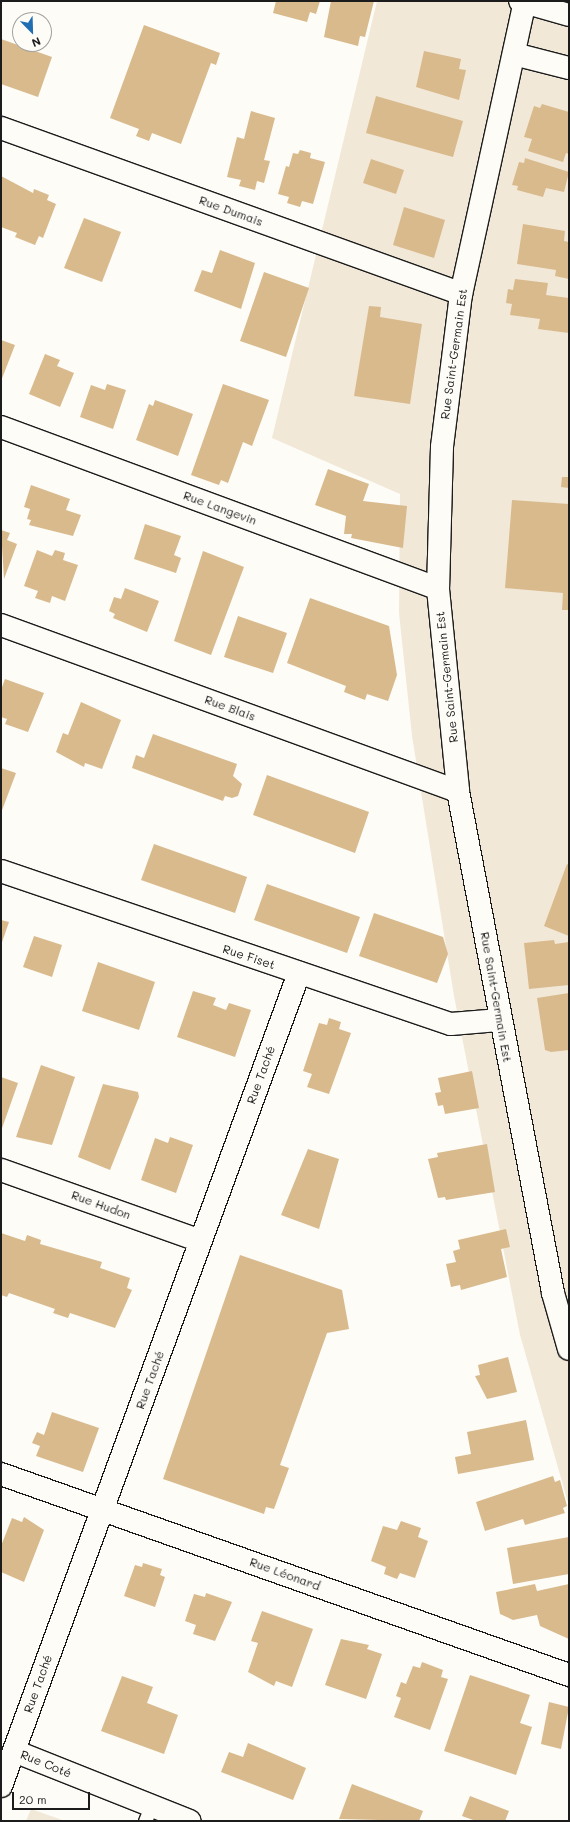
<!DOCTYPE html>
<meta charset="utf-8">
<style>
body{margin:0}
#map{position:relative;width:570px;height:1822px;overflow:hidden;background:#fdfcf7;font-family:Mali,sans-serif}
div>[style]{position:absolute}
.built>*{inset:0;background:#f2e8d7}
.building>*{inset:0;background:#d9ba8d}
.roads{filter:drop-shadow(1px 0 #1c1c1c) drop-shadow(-1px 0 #1c1c1c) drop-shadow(0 1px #1c1c1c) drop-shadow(0 -1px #1c1c1c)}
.service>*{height:13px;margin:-6.5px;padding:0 6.5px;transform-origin:6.5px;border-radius:6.5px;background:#fdfcf7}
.minor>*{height:22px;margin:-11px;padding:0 11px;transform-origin:11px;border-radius:11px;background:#fdfcf7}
.tertiary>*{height:22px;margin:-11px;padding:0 11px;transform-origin:11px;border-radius:11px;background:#fdfcf7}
span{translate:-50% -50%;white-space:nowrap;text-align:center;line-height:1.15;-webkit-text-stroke:3px #fdfcf7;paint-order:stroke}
.street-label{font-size:12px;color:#1c1c1c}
.frame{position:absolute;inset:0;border:2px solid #1c1c1c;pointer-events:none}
.north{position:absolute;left:12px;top:12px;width:40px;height:40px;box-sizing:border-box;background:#fdfcf7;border:1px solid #a3a29f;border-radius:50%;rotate:157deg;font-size:11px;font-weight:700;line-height:16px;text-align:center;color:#1c1c1c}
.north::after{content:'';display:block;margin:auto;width:14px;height:18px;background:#1f6fb2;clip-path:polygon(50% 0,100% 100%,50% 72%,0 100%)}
.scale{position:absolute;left:12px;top:1792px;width:78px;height:18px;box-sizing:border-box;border:2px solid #1c1c1c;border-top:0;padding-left:5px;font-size:12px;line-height:14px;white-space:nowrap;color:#1c1c1c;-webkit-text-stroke:3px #fdfcf7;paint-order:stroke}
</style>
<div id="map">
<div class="built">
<div style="clip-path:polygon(377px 1px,569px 1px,569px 1506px,520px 1335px,454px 996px,412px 736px,399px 613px,400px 494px,272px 438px)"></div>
<div style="clip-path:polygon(31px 1809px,65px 1821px,26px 1821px)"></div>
</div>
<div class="building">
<div style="clip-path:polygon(276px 1px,320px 1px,316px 14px,310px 12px,307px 22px,273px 13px)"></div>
<div style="clip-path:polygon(331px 1px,374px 1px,365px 37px,360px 36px,358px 46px,324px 37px)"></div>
<div style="clip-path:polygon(144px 25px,220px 53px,216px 65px,211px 63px,181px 144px,152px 133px,149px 141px,136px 136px,139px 129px,110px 118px)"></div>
<div style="clip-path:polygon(1px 39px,52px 57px,38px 97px,1px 84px)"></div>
<div style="clip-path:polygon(424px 51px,461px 59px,459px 69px,466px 70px,459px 100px,416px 87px)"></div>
<div style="clip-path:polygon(376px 96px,463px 121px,453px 157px,366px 133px)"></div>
<div style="clip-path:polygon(542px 104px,569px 112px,569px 154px,566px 153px,563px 162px,528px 151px,532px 139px,524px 137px,534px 106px,540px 108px)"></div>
<div style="clip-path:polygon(251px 111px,275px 118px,264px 160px,270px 161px,264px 183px,257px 181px,255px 190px,239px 186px,241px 180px,227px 177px,237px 137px,244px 139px)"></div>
<div style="clip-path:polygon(300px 150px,311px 153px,310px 158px,325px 162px,313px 204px,302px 201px,300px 207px,287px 203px,289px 197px,278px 194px,286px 166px,289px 167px,293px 153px,298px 154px)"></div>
<div style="clip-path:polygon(525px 158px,569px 172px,564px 192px,546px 188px,543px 197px,517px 190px,518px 186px,512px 185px,519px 162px,524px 163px)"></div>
<div style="clip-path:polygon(371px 159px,404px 170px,396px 194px,363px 183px)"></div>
<div style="clip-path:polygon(1px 176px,33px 193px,34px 189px,49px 195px,47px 200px,56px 204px,43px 238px,39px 236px,35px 245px,15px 237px,17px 233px,1px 227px)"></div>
<div style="clip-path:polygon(404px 207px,445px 220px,434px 258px,393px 245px)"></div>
<div style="clip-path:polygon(84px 218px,121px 232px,102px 282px,64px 268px)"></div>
<div style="clip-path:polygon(523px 224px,565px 231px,564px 241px,569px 242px,569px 279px,555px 276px,556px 270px,517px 264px)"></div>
<div style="clip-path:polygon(220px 250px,255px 263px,241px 309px,194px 291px,202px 270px,212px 273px)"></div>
<div style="clip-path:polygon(264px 272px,309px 288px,286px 357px,240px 341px)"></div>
<div style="clip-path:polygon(515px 279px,548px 283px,546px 295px,569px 298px,569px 333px,538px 329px,540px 319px,510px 315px,512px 304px,506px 303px,508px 289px,513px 290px)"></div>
<div style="clip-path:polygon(369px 306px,381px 307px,380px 317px,422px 324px,410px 404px,354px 396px)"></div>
<div style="clip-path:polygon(1px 340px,15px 345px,1px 381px)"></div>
<div style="clip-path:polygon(45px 354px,60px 360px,57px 366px,74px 373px,60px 407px,29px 394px)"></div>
<div style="clip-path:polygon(107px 384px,126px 390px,113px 429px,80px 417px,91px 385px,105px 390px)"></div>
<div style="clip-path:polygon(223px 384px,269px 400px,252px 446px,243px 442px,228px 483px,221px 480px,219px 485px,191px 475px)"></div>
<div style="clip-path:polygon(155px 400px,193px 414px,178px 456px,136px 440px,149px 404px,153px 406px)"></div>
<div style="clip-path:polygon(328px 469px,369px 484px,363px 501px,407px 506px,403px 548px,351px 538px,352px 534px,344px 534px,346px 516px,315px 505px)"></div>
<div style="clip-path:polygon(562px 477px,569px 477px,569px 488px,561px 487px)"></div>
<div style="clip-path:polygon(31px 485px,70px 499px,66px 510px,81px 515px,73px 536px,29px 525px,31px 520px,27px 519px,30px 509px,24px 507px)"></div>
<div style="clip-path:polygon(512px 500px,569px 504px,569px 610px,562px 610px,563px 593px,505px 588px)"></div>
<div style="clip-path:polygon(145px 524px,181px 536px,174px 555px,181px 558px,176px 573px,134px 559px)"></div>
<div style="clip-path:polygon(1px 530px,10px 533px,7px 540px,17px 544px,4px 579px)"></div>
<div style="clip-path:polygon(37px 550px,52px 556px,55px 550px,65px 553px,63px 560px,78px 565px,65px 601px,52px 596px,50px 603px,35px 598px,38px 591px,24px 586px)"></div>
<div style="clip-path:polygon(203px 551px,244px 567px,211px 655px,174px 641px)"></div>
<div style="clip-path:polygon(125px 588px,159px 601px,147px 632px,113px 618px,115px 614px,109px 611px,114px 597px,121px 599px)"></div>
<div style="clip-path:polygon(310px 598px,389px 626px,397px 675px,388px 701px,367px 694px,365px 700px,344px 692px,346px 686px,287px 663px)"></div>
<div style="clip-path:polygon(238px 616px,287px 633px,273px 673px,224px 657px)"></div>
<div style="clip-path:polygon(5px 679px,44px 693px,28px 732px,5px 724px,7px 719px,1px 717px,1px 690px)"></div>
<div style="clip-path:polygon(81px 702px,121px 720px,102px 769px,85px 763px,84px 767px,56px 752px,63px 733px,68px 735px)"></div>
<div style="clip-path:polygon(153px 734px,237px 764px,233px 776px,242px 784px,238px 796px,232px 798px,225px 796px,223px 801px,132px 768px,136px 755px,144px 758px)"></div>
<div style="clip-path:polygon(1px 768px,16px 773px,1px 813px)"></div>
<div style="clip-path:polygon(267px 775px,369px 812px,355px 853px,253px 815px)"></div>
<div style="clip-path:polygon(154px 844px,247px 877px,235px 913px,141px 880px)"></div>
<div style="clip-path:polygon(567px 864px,569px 865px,569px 936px,544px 926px)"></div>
<div style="clip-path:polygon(267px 884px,360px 917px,347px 953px,254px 920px)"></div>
<div style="clip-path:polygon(374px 913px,443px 937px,448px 954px,437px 983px,359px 956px)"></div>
<div style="clip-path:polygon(1px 920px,9px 922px,1px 945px)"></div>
<div style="clip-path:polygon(34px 936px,62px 945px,52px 977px,23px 967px)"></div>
<div style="clip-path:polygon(554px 940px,555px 944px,569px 942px,569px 985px,529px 989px,524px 943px)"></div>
<div style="clip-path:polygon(98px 962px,155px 982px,139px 1030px,82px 1011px)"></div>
<div style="clip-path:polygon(193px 991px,216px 998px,213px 1005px,226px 1010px,229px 1003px,251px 1010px,235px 1057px,177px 1037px)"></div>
<div style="clip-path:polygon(569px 993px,569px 1050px,551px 1052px,545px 1050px,537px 998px)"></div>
<div style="clip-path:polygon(329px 1018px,341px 1022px,339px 1029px,351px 1033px,329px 1094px,307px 1087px,312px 1074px,303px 1071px,319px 1023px,327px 1025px)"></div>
<div style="clip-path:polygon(41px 1065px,75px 1077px,52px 1145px,16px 1137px)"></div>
<div style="clip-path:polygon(472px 1071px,479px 1108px,445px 1114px,443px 1105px,438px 1106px,435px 1093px,441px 1092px,438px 1078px)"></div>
<div style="clip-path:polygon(1px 1077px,18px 1083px,1px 1131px)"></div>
<div style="clip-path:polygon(103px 1084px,138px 1092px,139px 1097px,110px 1170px,78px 1157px)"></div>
<div style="clip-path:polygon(170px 1137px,193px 1145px,176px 1193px,141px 1180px,155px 1138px,168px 1143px)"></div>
<div style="clip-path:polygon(487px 1144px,495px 1192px,446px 1200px,445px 1197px,438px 1198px,428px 1159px,438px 1157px,437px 1153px)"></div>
<div style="clip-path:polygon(308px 1149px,339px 1159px,319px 1229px,281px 1215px)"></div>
<div style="clip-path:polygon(506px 1229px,510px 1247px,501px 1249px,507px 1277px,461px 1290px,460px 1285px,451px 1287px,446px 1264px,456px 1262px,453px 1251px,460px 1249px,458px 1240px)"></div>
<div style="clip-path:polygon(1px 1233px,25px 1241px,27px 1235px,41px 1240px,40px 1244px,102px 1262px,100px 1268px,130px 1278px,127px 1288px,132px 1290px,115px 1328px,70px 1313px,68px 1318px,53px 1313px,55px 1309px,9px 1293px,7px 1297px,1px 1295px)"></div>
<div style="clip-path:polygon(240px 1255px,342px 1290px,349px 1329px,327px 1333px,280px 1465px,289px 1468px,274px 1509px,266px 1507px,264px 1514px,163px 1479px)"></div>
<div style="clip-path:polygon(508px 1357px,517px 1392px,487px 1399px,475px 1376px,480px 1375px,478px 1365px)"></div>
<div style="clip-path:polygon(52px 1412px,99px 1428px,83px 1472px,36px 1456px,40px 1446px,32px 1443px,37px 1432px,44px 1435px)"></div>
<div style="clip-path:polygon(526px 1420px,534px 1460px,458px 1474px,455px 1457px,471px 1454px,467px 1432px)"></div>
<div style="clip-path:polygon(553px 1476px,555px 1482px,560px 1480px,567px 1506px,563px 1508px,565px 1513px,525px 1525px,523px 1519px,485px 1531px,476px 1502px)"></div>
<div style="clip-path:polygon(24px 1517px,44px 1530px,24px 1582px,1px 1572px,1px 1546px,12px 1518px,22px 1522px)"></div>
<div style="clip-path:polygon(401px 1521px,421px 1528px,418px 1537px,428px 1541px,415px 1578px,400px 1573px,397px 1579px,384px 1574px,386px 1567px,371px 1561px,383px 1526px,397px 1530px)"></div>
<div style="clip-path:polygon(569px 1537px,569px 1574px,513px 1584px,507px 1548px)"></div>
<div style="clip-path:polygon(143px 1563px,162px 1569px,160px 1575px,165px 1577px,155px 1607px,124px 1596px,135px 1565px,142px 1567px)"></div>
<div style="clip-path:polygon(535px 1584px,537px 1591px,569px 1584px,569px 1639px,540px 1626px,537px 1615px,513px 1620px,500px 1614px,496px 1592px)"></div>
<div style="clip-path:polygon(206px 1593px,232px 1602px,215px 1641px,193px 1634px,196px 1625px,185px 1621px,194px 1594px,205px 1597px)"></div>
<div style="clip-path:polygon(262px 1611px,313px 1629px,292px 1687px,276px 1681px,274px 1686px,248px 1672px,258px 1643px,251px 1641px)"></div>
<div style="clip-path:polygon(341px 1639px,369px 1645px,367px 1649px,382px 1654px,366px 1699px,325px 1685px)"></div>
<div style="clip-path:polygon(422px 1662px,443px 1670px,441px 1677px,448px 1679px,430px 1730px,394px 1717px,401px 1698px,396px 1696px,401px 1682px,406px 1684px,413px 1666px,420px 1668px)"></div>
<div style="clip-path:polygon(470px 1675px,530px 1695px,520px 1723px,532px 1727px,516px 1775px,444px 1751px)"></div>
<div style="clip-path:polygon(122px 1676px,153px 1687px,147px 1703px,178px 1715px,164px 1754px,101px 1731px)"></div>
<div style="clip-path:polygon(549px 1702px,569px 1707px,561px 1749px,541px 1744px)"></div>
<div style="clip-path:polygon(248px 1743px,306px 1768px,293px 1800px,221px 1772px,229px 1752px,243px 1757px)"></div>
<div style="clip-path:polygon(352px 1784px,423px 1811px,419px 1821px,339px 1819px)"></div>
<div style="clip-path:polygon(470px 1796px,509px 1811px,505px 1821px,476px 1821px,462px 1816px)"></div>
</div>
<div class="roads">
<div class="service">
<div style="left:145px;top:1821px;width:16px;rotate:-68deg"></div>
</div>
<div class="minor">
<div style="left:520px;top:1px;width:51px;rotate:15.9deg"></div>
<div style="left:514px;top:54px;width:57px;rotate:14.3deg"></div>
<div style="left:1px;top:128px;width:489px;rotate:19.8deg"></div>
<div style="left:1px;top:427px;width:466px;rotate:20.3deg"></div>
<div style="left:1px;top:625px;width:486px;rotate:20deg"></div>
<div style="left:1px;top:871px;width:475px;rotate:18.8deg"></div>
<div style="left:451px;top:1024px;width:49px;rotate:-4.7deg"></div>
<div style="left:1px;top:1170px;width:211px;rotate:19.6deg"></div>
<div style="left:1px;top:1474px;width:603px;rotate:19.49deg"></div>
<div style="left:14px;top:1751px;width:189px;rotate:21.7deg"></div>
<div style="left:1px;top:1786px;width:866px;rotate:-69.87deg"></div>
</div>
<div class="tertiary">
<div style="left:525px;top:1px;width:300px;rotate:102.3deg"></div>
<div style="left:461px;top:294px;width:154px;rotate:97.1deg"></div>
<div style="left:442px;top:447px;width:142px;rotate:91.6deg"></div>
<div style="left:438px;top:589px;width:203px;rotate:84.3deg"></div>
<div style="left:458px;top:791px;width:511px;rotate:79.28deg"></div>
<div style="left:553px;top:1293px;width:58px;rotate:74.1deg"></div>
</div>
</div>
<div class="street-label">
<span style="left:231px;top:211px;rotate:20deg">Rue Dumais</span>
<span style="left:454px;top:354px;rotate:-82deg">Rue Saint-Germain Est</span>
<span style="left:220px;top:508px;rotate:20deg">Rue Langevin</span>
<span style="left:447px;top:677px;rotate:-96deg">Rue Saint-Germain Est</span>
<span style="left:230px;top:708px;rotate:20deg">Rue Blais</span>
<span style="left:249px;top:957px;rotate:18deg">Rue Fiset</span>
<span style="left:496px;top:997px;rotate:80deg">Rue Saint-Germain Est</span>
<span style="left:261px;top:1075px;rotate:-70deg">Rue Taché</span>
<span style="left:101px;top:1205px;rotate:20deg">Rue Hudon</span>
<span style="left:150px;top:1380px;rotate:-70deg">Rue Taché</span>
<span style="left:285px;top:1574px;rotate:20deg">Rue Léonard</span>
<span style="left:38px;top:1684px;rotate:-70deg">Rue Taché</span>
<span style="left:46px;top:1764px;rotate:22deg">Rue Coté</span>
</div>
<div class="frame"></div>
<div class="north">N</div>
<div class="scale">20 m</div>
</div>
